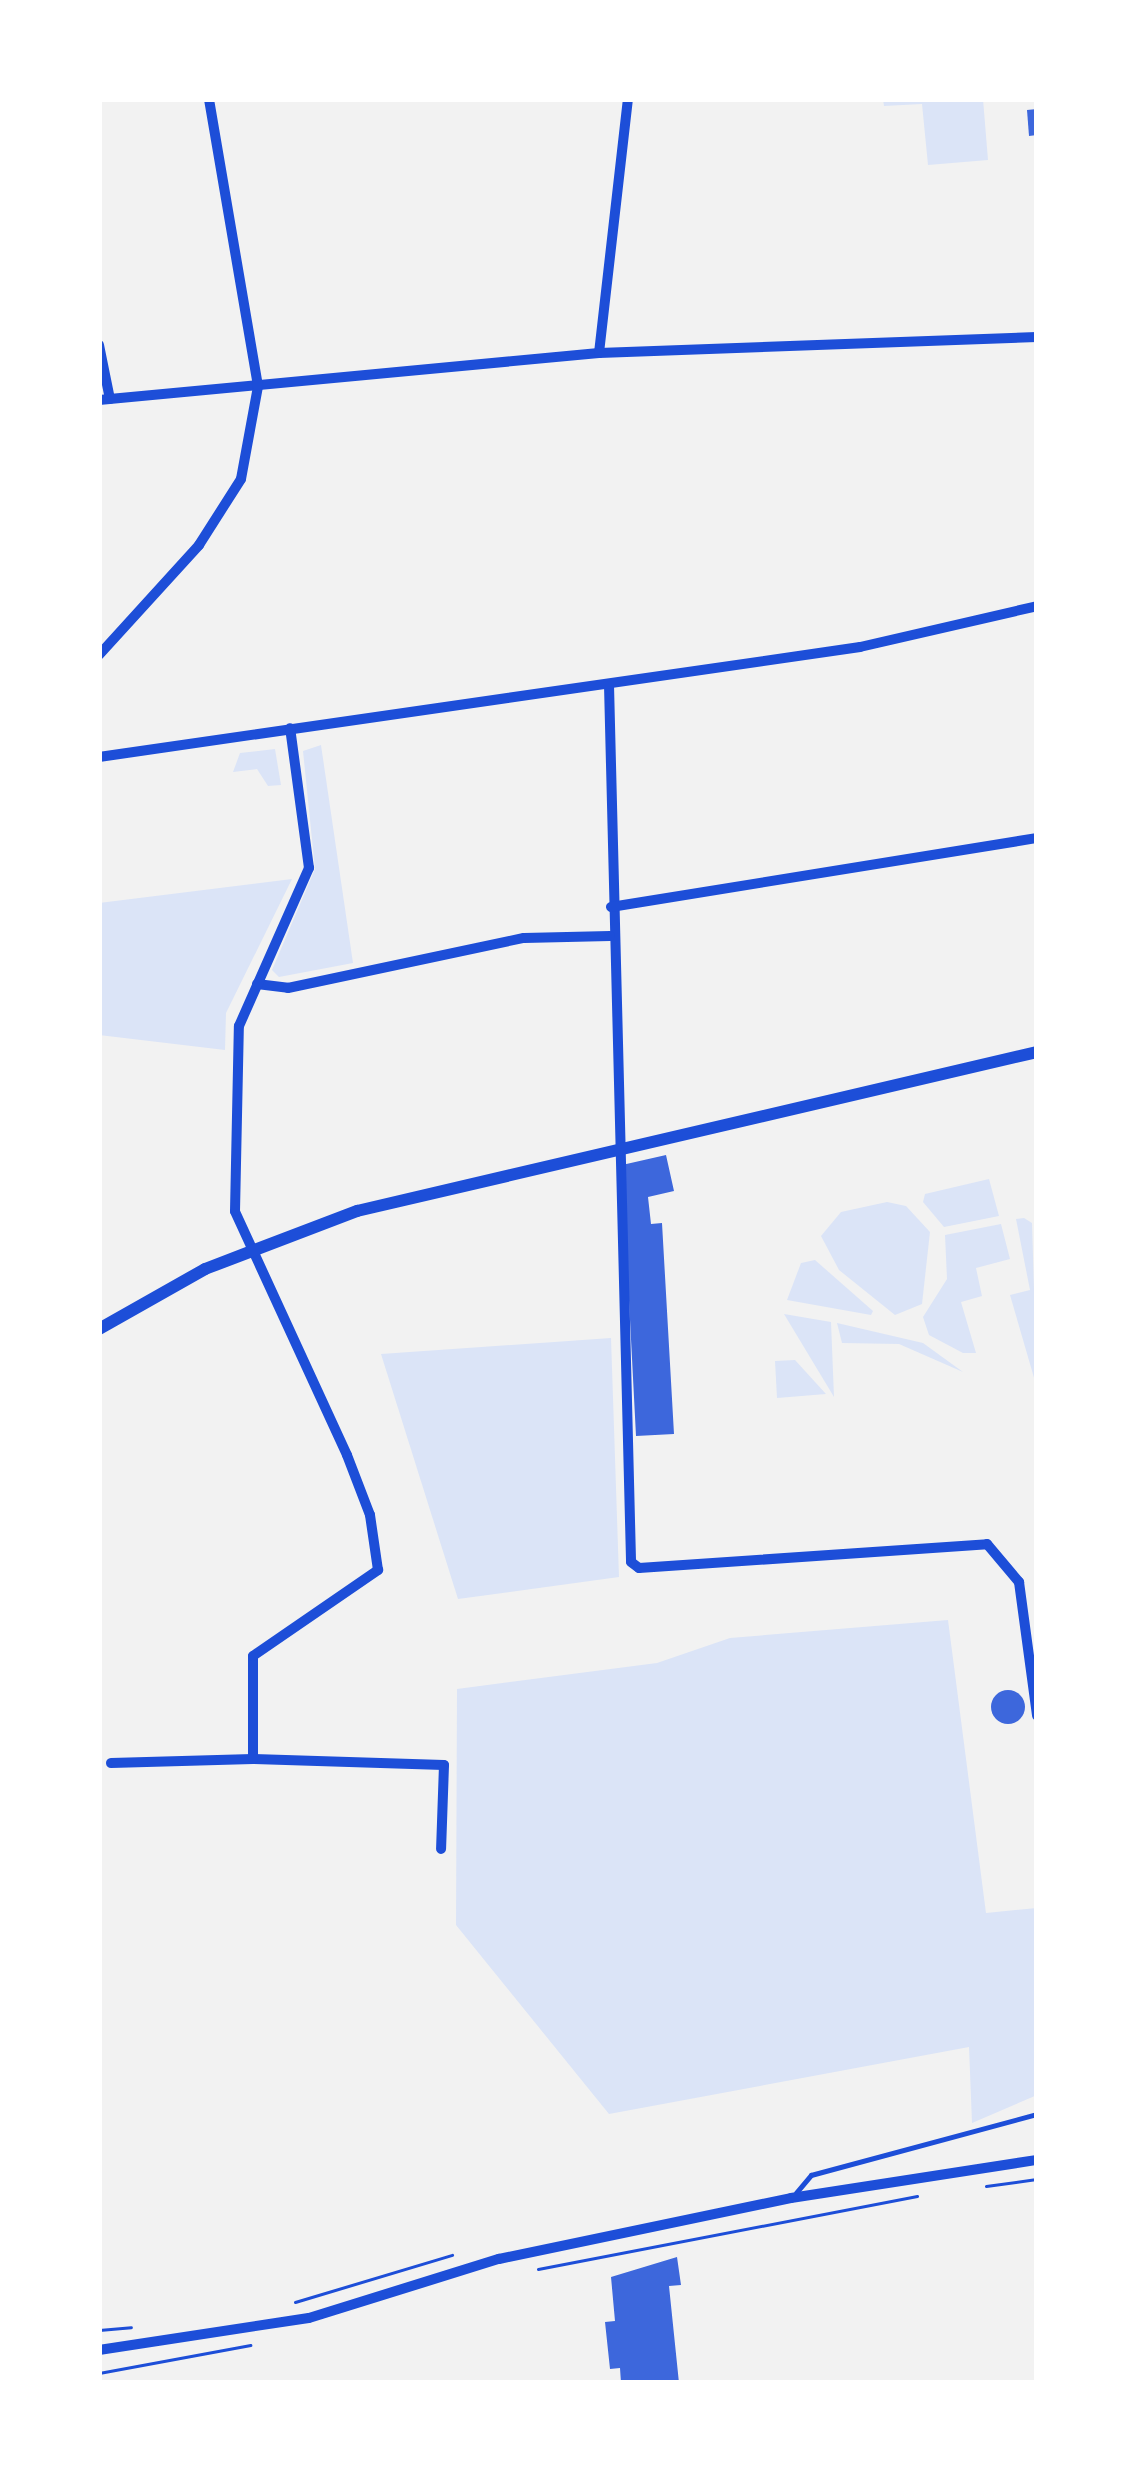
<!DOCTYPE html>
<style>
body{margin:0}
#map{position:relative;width:1136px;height:2482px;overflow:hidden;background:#f2f2f2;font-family:"DejaVu Sans",sans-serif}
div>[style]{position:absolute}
.green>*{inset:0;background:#dbe4f7}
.building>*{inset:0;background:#3d67dc}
.round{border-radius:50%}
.path>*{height:3px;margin:-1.5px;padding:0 1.5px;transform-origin:1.5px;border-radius:1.5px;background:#1d4ed8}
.service>*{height:4.5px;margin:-2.25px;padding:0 2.25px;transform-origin:2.25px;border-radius:2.25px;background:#1d4ed8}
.minor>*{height:10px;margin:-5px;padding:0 5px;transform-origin:5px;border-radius:5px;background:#1d4ed8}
.tertiary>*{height:12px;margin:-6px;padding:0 6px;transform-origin:6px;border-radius:6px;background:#1d4ed8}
span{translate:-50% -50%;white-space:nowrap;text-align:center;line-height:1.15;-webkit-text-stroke:9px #fff;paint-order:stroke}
.frame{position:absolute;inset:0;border:102px solid #fff;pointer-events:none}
</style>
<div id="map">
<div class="green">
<div style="clip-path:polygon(883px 99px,983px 99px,988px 160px,928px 165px,922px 104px,884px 106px)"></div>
<div style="clip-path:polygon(321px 745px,353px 963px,279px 977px,272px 970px,315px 869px,303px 751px)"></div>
<div style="clip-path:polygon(275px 749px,281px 785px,268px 786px,257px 769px,233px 772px,240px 753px)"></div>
<div style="clip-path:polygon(292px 879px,226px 1013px,225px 1050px,99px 1035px,99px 903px)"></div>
<div style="clip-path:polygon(989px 1179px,999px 1216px,944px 1227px,923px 1202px,925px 1194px)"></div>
<div style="clip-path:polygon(887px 1202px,906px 1206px,930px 1232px,922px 1304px,895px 1315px,839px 1270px,821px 1236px,841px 1212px)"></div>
<div style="clip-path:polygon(1024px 1218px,1032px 1223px,1037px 1388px,1010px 1295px,1030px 1290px,1016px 1219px)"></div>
<div style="clip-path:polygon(1001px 1224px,1010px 1259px,976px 1268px,982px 1296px,961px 1302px,976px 1353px,963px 1353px,929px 1335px,923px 1317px,947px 1279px,945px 1235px)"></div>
<div style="clip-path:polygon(815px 1260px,873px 1311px,871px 1315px,787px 1300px,801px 1263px)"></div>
<div style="clip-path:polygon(784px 1314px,831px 1322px,834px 1397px)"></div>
<div style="clip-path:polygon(837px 1323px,923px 1343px,963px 1372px,899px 1344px,842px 1343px)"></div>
<div style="clip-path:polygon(611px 1338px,619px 1577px,458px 1599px,381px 1354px)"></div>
<div style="clip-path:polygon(795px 1360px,826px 1394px,777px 1398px,775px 1361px)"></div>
<div style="clip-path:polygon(948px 1620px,986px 1913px,1037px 1908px,1037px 2095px,972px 2123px,969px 2047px,609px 2114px,456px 1925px,457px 1689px,657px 1663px,730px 1638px)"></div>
</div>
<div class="building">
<div style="clip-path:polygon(1037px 109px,1037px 135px,1029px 136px,1027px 110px)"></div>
<div style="clip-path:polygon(666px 1155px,674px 1191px,648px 1197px,651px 1224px,662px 1223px,674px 1434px,636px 1436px,622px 1165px)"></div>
<div class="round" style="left:991px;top:1690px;width:34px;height:34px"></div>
<div style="clip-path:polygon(677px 2257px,681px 2285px,669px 2286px,679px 2383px,621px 2383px,620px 2368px,610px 2369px,605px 2322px,615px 2321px,611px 2277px)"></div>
</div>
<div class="path">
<div style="left:986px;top:2186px;width:51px;rotate:-7.8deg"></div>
<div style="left:538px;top:2269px;width:386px;rotate:-10.9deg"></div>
<div style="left:295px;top:2302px;width:164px;rotate:-16.7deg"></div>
<div style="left:99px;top:2330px;width:32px;rotate:-5deg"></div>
<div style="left:99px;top:2373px;width:154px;rotate:-10.5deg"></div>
</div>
<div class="service">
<div style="left:796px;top:2193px;width:23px;rotate:-50deg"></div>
<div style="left:811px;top:2175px;width:234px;rotate:-15.1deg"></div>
</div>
<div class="minor">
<div style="left:99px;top:345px;width:55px;rotate:78.5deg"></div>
<div style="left:599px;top:353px;width:256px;rotate:-83.5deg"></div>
<div style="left:99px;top:400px;width:502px;rotate:-5.37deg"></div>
<div style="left:599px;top:353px;width:438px;rotate:-2.1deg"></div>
<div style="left:99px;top:655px;width:149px;rotate:-47.7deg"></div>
<div style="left:199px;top:545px;width:78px;rotate:-57.5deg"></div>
<div style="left:241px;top:479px;width:95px;rotate:-79.6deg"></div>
<div style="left:258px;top:386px;width:291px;rotate:-99.7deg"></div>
<div style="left:609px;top:685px;width:877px;rotate:88.56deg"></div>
<div style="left:631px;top:1562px;width:10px;rotate:37deg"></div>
<div style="left:639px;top:1568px;width:349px;rotate:-3.9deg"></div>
<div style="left:987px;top:1544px;width:50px;rotate:49.9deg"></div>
<div style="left:1019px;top:1582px;width:135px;rotate:82.3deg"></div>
<div style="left:99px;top:757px;width:769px;rotate:-8.22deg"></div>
<div style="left:860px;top:647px;width:182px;rotate:-13deg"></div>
<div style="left:611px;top:907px;width:432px;rotate:-9.2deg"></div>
<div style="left:257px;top:984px;width:31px;rotate:7deg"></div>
<div style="left:288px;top:988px;width:241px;rotate:-12deg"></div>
<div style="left:524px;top:938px;width:86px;rotate:-1.3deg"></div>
<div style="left:253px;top:1759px;width:191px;rotate:1.8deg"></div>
<div style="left:444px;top:1765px;width:84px;rotate:92deg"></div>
<div style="left:111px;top:1763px;width:142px;rotate:-1.6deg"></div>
<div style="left:253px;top:1759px;width:103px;rotate:-90deg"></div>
<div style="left:253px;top:1656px;width:152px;rotate:-34.5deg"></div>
<div style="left:378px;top:1570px;width:56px;rotate:-98.3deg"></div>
<div style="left:370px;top:1515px;width:64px;rotate:-111deg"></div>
<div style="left:347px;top:1455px;width:268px;rotate:-114.7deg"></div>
<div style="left:235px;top:1211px;width:185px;rotate:-88.8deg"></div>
<div style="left:239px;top:1026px;width:173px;rotate:-66.1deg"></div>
<div style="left:309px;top:868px;width:141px;rotate:-97.7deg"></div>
<div style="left:99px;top:2350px;width:212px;rotate:-8.7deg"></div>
<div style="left:309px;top:2318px;width:199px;rotate:-17.3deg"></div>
<div style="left:499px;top:2259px;width:298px;rotate:-11.8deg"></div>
<div style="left:791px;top:2198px;width:249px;rotate:-8.8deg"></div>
</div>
<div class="tertiary">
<div style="left:99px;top:1329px;width:122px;rotate:-29.5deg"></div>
<div style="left:205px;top:1269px;width:163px;rotate:-20.9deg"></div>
<div style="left:357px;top:1211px;width:698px;rotate:-13.16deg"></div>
</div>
<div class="frame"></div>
</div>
